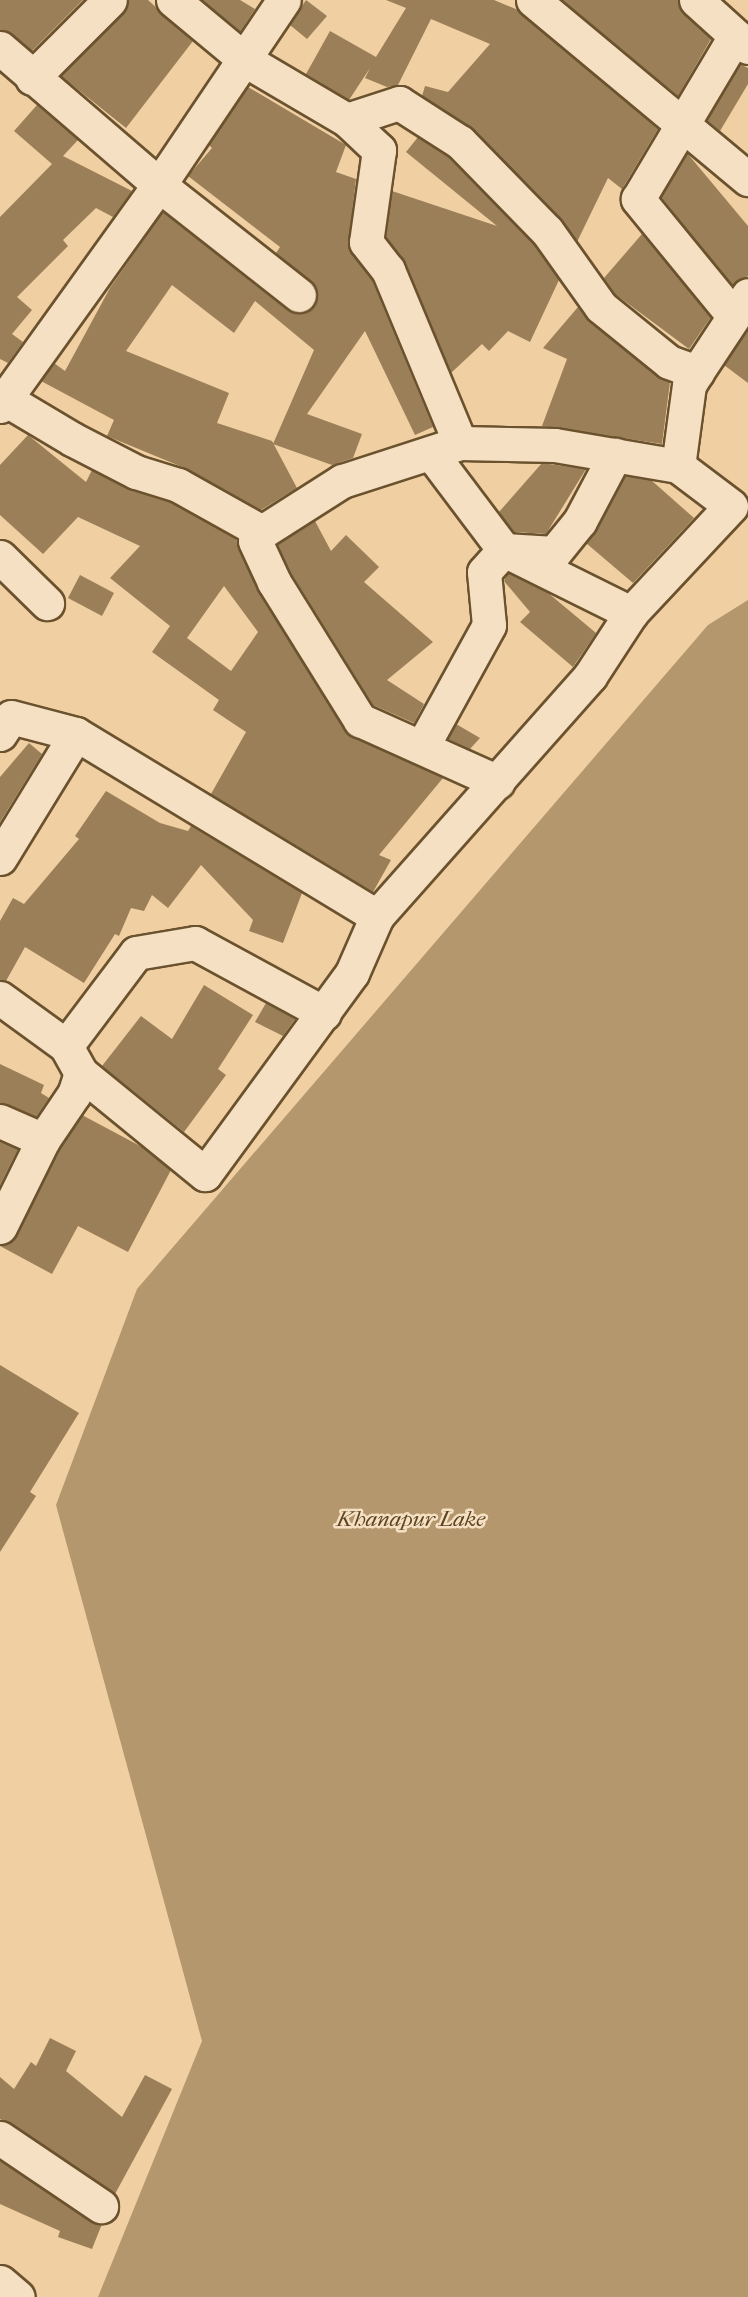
<!DOCTYPE html>
<style>
body{margin:0}
#map{position:relative;width:748px;height:2297px;overflow:hidden;background:#f0cfa2;font-family:"IM FELL French Canon",serif}
div>[style]{position:absolute}
.water>*{inset:0;background:#b4976d}
.building>*{inset:0;background:#9b7f58}
.roads{filter:drop-shadow(2px 0 #6b522e) drop-shadow(-2px 0 #6b522e) drop-shadow(0 2px #6b522e) drop-shadow(0 -2px #6b522e)}
.minor>*{height:33px;margin:-16.5px;padding:0 16.5px;transform-origin:16.5px;border-radius:16.5px;background:#f5e0c3}
span{translate:-50% -50%;white-space:nowrap;text-align:center;line-height:1.15;-webkit-text-stroke:5px #f5e0c3;paint-order:stroke}
.water-label{font-size:22px;color:#5c4420;font-style:italic}
</style>
<div id="map">
<div class="water">
<div style="clip-path:polygon(748px 600px,748px 2297px,98px 2297px,202px 2041px,56px 1505px,137px 1289px,708px 625px)"></div>
</div>
<div class="building">
<div style="clip-path:polygon(0 0,83px 0,32px 51px,0 30px)"></div>
<div style="clip-path:polygon(128px 0,148px 0,193px 41px,126px 128px,61px 76px,123px 13px)"></div>
<div style="clip-path:polygon(202px 0,240px 0,255px 9px,240px 32px)"></div>
<div style="clip-path:polygon(306px 0,327px 16px,307px 39px,290px 25px)"></div>
<div style="clip-path:polygon(386px 0,494px 0,518px 10px,658px 129px,622px 189px,608px 178px,577px 242px,473px 129px,422px 96px,425px 86px,448px 92px,490px 44px,431px 19px,398px 85px,387px 87px,365px 78px,370px 68px,349px 100px,306px 74px,330px 31px,376px 57px,406px 8px)"></div>
<div style="clip-path:polygon(562px 0,678px 0,683px 13px,711px 39px,678px 96px)"></div>
<div style="clip-path:polygon(740px 64px,748px 68px,748px 84px,720px 131px,707px 120px)"></div>
<div style="clip-path:polygon(248px 87px,346px 145px,336px 172px,356px 179px,348px 247px,372px 280px,433px 427px,415px 435px,365px 331px,307px 414px,362px 434px,353px 458px,332px 465px,273px 444px,314px 350px,255px 301px,234px 333px,172px 285px,126px 351px,229px 393px,217px 423px,272px 441px,297px 488px,261px 510px,187px 469px,107px 436px,114px 420px,41px 381px,54px 363px,65px 371px,110px 288px,163px 212px,287px 310px,305px 313px,314px 306px,316px 288px,276px 253px,280px 247px,188px 176px,212px 148px,209px 145px)"></div>
<div style="clip-path:polygon(37px 105px,78px 140px,63px 156px,132px 191px,113px 217px,96px 208px,63px 240px,68px 246px,17px 297px,32px 310px,12px 334px,23px 342px,8px 363px,0 359px,0 217px,52px 164px,14px 131px)"></div>
<div style="clip-path:polygon(418px 137px,448px 157px,533px 243px,559px 280px,530px 342px,508px 331px,489px 351px,482px 344px,451px 373px,405px 263px,386px 237px,392px 191px,497px 226px,406px 152px)"></div>
<div style="clip-path:polygon(687px 153px,748px 226px,748px 276px,732px 285px,661px 197px)"></div>
<div style="clip-path:polygon(642px 234px,711px 317px,689px 349px,615px 294px,604px 278px)"></div>
<div style="clip-path:polygon(578px 307px,589px 322px,670px 382px,662px 444px,542px 426px,567px 359px,543px 348px)"></div>
<div style="clip-path:polygon(748px 329px,748px 383px,724px 365px)"></div>
<div style="clip-path:polygon(evenodd,28px 435px,86px 482px,92px 470px,130px 490px,171px 502px,236px 539px,258px 592px,345px 730px,443px 778px,379px 855px,391px 860px,373px 892px,211px 794px,246px 732px,213px 710px,219px 700px,152px 652px,170px 626px,110px 578px,140px 546px,78px 517px,43px 554px,0 515px,0 465px,28px 435px,224px 586px,258px 632px,231px 671px,187px 638px,224px 586px)"></div>
<div style="clip-path:polygon(542px 463px,586px 469px,546px 534px,514px 532px,499px 512px)"></div>
<div style="clip-path:polygon(625px 476px,651px 480px,694px 518px,633px 583px,586px 543px)"></div>
<div style="clip-path:polygon(315px 521px,331px 551px,346px 535px,379px 567px,364px 582px,433px 642px,387px 680px,424px 704px,414px 723px,373px 705px,291px 573px,277px 544px)"></div>
<div style="clip-path:polygon(508px 573px,547px 592px,596px 633px,573px 667px,520px 622px,530px 612px,504px 581px)"></div>
<div style="clip-path:polygon(80px 575px,114px 593px,102px 616px,68px 598px)"></div>
<div style="clip-path:polygon(456px 724px,480px 738px,470px 749px,448px 739px)"></div>
<div style="clip-path:polygon(29px 743px,42px 754px,0 822px,0 777px)"></div>
<div style="clip-path:polygon(106px 791px,160px 823px,188px 831px,191px 826px,302px 893px,283px 943px,249px 931px,253px 920px,201px 865px,168px 908px,152px 895px,144px 911px,131px 908px,119px 936px,115px 934px,84px 983px,25px 947px,6px 981px,0 980px,0 921px,13px 898px,24px 904px,79px 839px,75px 836px)"></div>
<div style="clip-path:polygon(204px 985px,253px 1015px,218px 1069px,226px 1075px,184px 1132px,102px 1066px,141px 1016px,172px 1039px)"></div>
<div style="clip-path:polygon(266px 1003px,295px 1019px,283px 1036px,255px 1022px)"></div>
<div style="clip-path:polygon(0 1064px,44px 1085px,41px 1093px,49px 1098px,36px 1117px,0 1103px)"></div>
<div style="clip-path:polygon(82px 1115px,142px 1147px,171px 1170px,128px 1252px,78px 1226px,52px 1274px,0 1246px,17px 1235px,59px 1149px)"></div>
<div style="clip-path:polygon(0 1142px,18px 1149px,0 1185px)"></div>
<div style="clip-path:polygon(0 1365px,79px 1413px,30px 1492px,36px 1496px,0 1552px)"></div>
<div style="clip-path:polygon(50px 2038px,76px 2051px,66px 2071px,122px 2117px,145px 2075px,172px 2089px,115px 2194px,0 2119px,0 2077px,14px 2089px,31px 2062px,36px 2066px)"></div>
<div style="clip-path:polygon(0 2161px,102px 2224px,92px 2249px,58px 2237px,60px 2231px,0 2204px)"></div>
</div>
<div class="roads">
<div class="minor">
<div style="left:173px;top:0;width:94px;rotate:39.8deg"></div>
<div style="left:245px;top:60px;width:118px;rotate:30.5deg"></div>
<div style="left:347px;top:120px;width:44px;rotate:43.2deg"></div>
<div style="left:379px;top:150px;width:93px;rotate:98deg"></div>
<div style="left:366px;top:242px;width:36px;rotate:52deg"></div>
<div style="left:388px;top:270px;width:187px;rotate:67.4deg"></div>
<div style="left:533px;top:0;width:280px;rotate:39.8deg"></div>
<div style="left:696px;top:0;width:70px;rotate:42.1deg"></div>
<div style="left:0;top:48px;width:210px;rotate:40.7deg"></div>
<div style="left:159px;top:185px;width:178px;rotate:38.2deg"></div>
<div style="left:32px;top:78px;width:110px;rotate:-45deg"></div>
<div style="left:347px;top:120px;width:55px;rotate:-18.1deg"></div>
<div style="left:399px;top:103px;width:72px;rotate:32.6deg"></div>
<div style="left:460px;top:142px;width:124px;rotate:45.7deg"></div>
<div style="left:547px;top:231px;width:93px;rotate:54.6deg"></div>
<div style="left:601px;top:307px;width:87px;rotate:39deg"></div>
<div style="left:669px;top:362px;width:30px;rotate:20deg"></div>
<div style="left:697px;top:372px;width:15px;rotate:122deg"></div>
<div style="left:689px;top:385px;width:82px;rotate:97.7deg"></div>
<div style="left:732px;top:314px;width:149px;rotate:-129.3deg"></div>
<div style="left:638px;top:199px;width:190px;rotate:-59.2deg"></div>
<div style="left:697px;top:372px;width:92px;rotate:-56.5deg"></div>
<div style="left:0;top:396px;width:84px;rotate:30.8deg"></div>
<div style="left:72px;top:439px;width:72px;rotate:27.3deg"></div>
<div style="left:136px;top:472px;width:44px;rotate:17.2deg"></div>
<div style="left:178px;top:485px;width:96px;rotate:29.2deg"></div>
<div style="left:262px;top:532px;width:11px;rotate:128deg"></div>
<div style="left:255px;top:541px;width:45px;rotate:65.1deg"></div>
<div style="left:274px;top:582px;width:163px;rotate:58.1deg"></div>
<div style="left:360px;top:720px;width:151px;rotate:24.2deg"></div>
<div style="left:0;top:406px;width:272px;rotate:-54.3deg"></div>
<div style="left:159px;top:185px;width:223px;rotate:-56deg"></div>
<div style="left:431px;top:453px;width:121px;rotate:53deg"></div>
<div style="left:504px;top:550px;width:142px;rotate:26.4deg"></div>
<div style="left:0;top:557px;width:66px;rotate:44.4deg"></div>
<div style="left:0;top:734px;width:20px;rotate:-57deg"></div>
<div style="left:11px;top:717px;width:67px;rotate:14.7deg"></div>
<div style="left:76px;top:734px;width:352px;rotate:31.2deg"></div>
<div style="left:422px;top:747px;width:139px;rotate:-61.2deg"></div>
<div style="left:489px;top:625px;width:53px;rotate:-95.4deg"></div>
<div style="left:484px;top:572px;width:30px;rotate:-48deg"></div>
<div style="left:504px;top:550px;width:50px;rotate:3.4deg"></div>
<div style="left:554px;top:553px;width:41px;rotate:-50.9deg"></div>
<div style="left:580px;top:521px;width:75px;rotate:-62.1deg"></div>
<div style="left:0;top:858px;width:145px;rotate:-58.5deg"></div>
<div style="left:0;top:998px;width:82px;rotate:36deg"></div>
<div style="left:66px;top:1046px;width:31px;rotate:61deg"></div>
<div style="left:81px;top:1073px;width:22px;rotate:108deg"></div>
<div style="left:74px;top:1094px;width:55px;rotate:124deg"></div>
<div style="left:43px;top:1140px;width:97px;rotate:116.3deg"></div>
<div style="left:66px;top:1046px;width:116px;rotate:-53deg"></div>
<div style="left:136px;top:953px;width:60px;rotate:-9.6deg"></div>
<div style="left:195px;top:943px;width:147px;rotate:28.5deg"></div>
<div style="left:81px;top:1073px;width:160px;rotate:39.2deg"></div>
<div style="left:205px;top:1174px;width:249px;rotate:-53.8deg"></div>
<div style="left:352px;top:973px;width:62px;rotate:-66.3deg"></div>
<div style="left:377px;top:916px;width:321px;rotate:-48.4deg"></div>
<div style="left:590px;top:676px;width:75px;rotate:-56.9deg"></div>
<div style="left:631px;top:613px;width:146px;rotate:-46.9deg"></div>
<div style="left:731px;top:506px;width:66px;rotate:-143deg"></div>
<div style="left:678px;top:466px;width:125px;rotate:-170.3deg"></div>
<div style="left:555px;top:445px;width:95px;rotate:-178.8deg"></div>
<div style="left:460px;top:443px;width:124px;rotate:162.1deg"></div>
<div style="left:342px;top:481px;width:95px;rotate:147.5deg"></div>
<div style="left:0;top:1121px;width:47px;rotate:23.8deg"></div>
<div style="left:0;top:2138px;width:122px;rotate:34deg"></div>
<div style="left:0;top:2282px;width:23px;rotate:40deg"></div>
</div>
</div>
<div class="water-label">
<span style="left:411px;top:1520px">Khanapur Lake</span>
</div>
</div>
